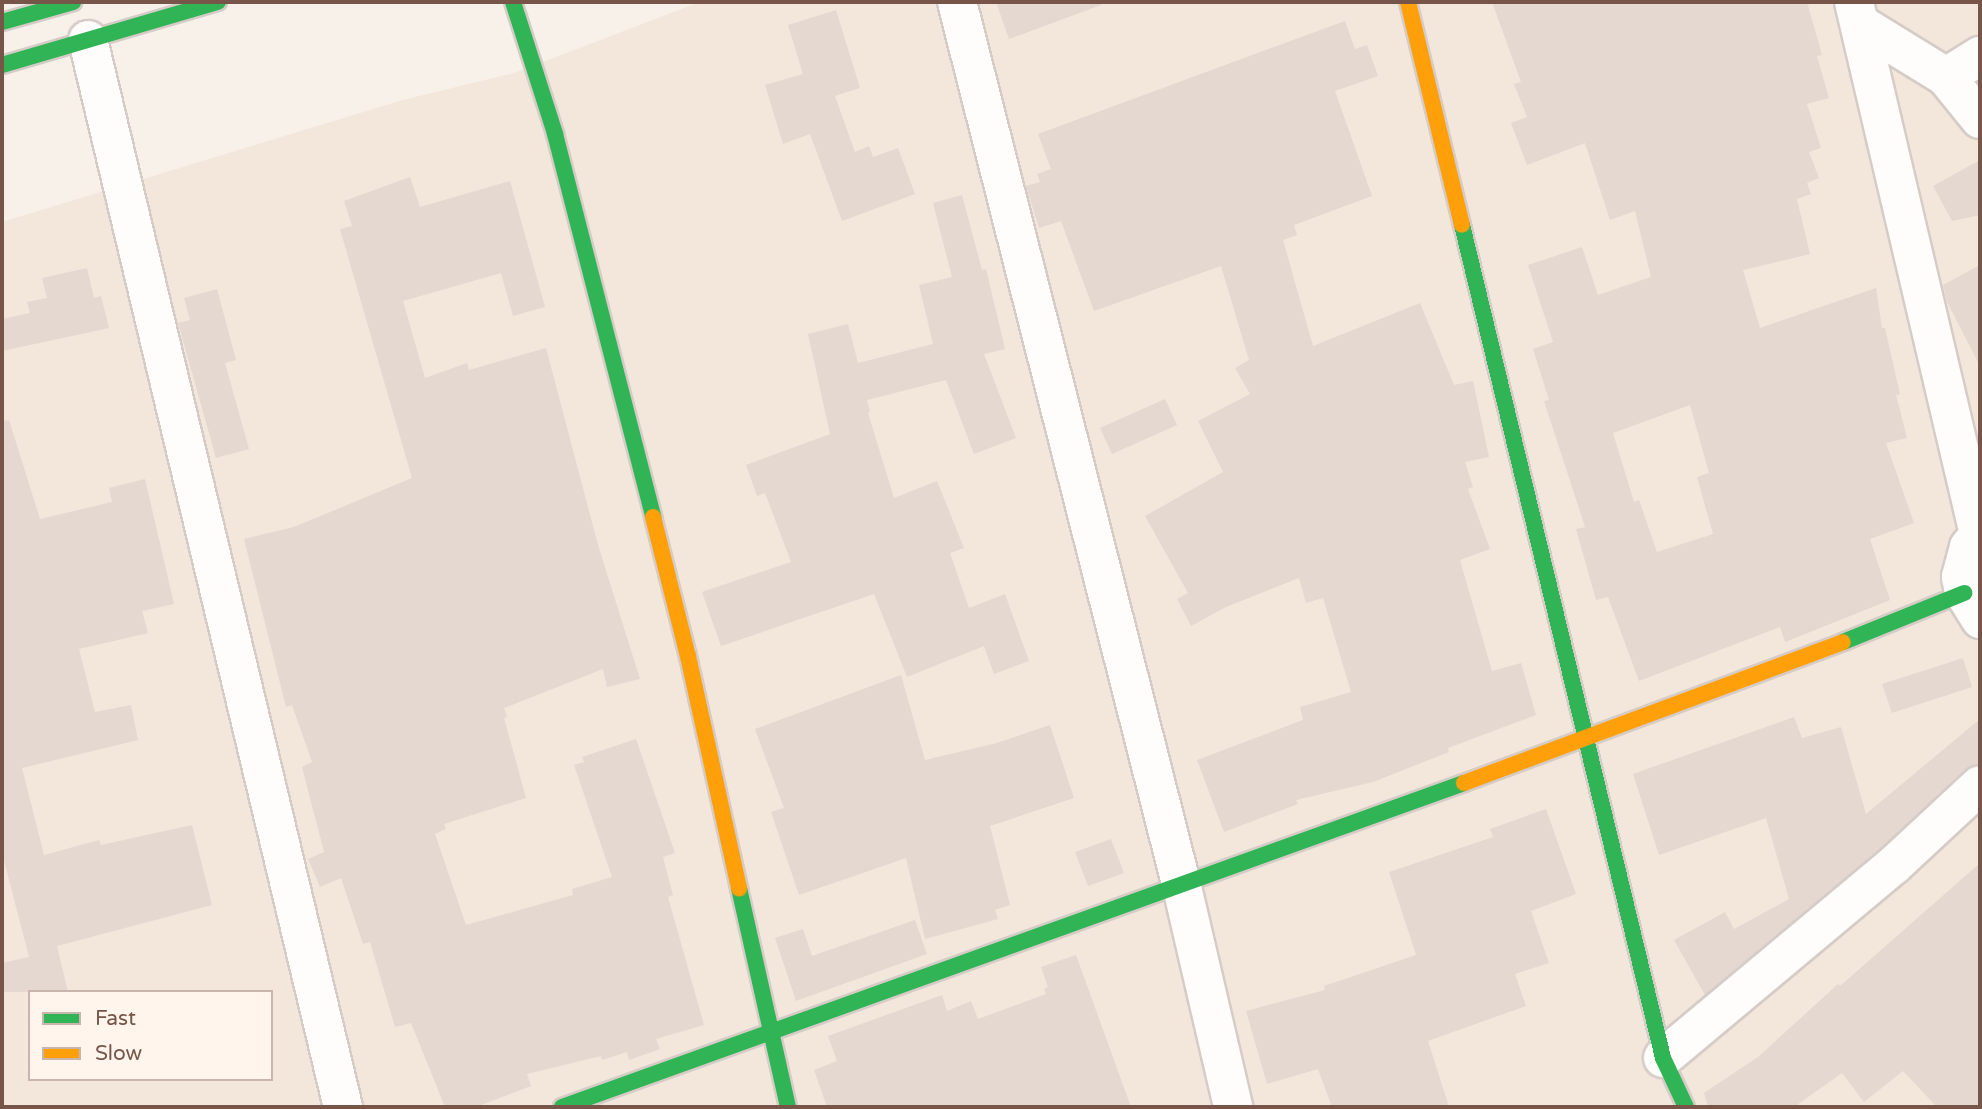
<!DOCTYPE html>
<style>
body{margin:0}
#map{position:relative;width:1982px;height:1109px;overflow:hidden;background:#f7f1ea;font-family:"Varela Round",sans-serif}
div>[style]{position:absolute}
.residential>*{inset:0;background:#f3e6da}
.building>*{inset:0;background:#e4d8d1}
.roads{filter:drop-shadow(2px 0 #d6ccc7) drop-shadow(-2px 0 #d6ccc7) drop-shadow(0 2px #d6ccc7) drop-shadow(0 -2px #d6ccc7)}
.street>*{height:38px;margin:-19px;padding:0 19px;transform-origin:19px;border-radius:19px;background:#fefdfc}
.fast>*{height:16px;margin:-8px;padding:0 8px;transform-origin:8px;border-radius:8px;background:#30b455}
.slow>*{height:16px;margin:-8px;padding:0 8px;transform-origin:8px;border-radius:8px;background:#ff9f0a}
span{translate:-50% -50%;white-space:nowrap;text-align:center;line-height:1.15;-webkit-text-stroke:5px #fff5ec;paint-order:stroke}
.frame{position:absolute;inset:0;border:4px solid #775549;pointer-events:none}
.legend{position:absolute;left:28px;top:990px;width:245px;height:91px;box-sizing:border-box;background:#fff5ec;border:2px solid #c9b5ab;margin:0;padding:9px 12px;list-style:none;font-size:21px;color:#775549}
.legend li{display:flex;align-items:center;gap:14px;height:35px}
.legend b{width:35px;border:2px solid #c9b5ab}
</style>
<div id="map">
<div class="residential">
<div style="clip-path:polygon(evenodd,700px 2px,1980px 2px,1980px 1107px,2px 1107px,2px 222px,403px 100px,514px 73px,700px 2px,30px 992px,271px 992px,271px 1079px,30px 1079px,30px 992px)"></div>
</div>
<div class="building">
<div style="clip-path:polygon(996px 2px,1100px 2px,1101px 5px,1009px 39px)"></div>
<div style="clip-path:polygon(evenodd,1492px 2px,1807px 2px,1822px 55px,1817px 56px,1829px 98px,1807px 104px,1821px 148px,1809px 152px,1819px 178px,1807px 183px,1811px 194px,1797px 199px,1810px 254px,1743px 270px,1760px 328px,1876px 288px,1882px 328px,1885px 328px,1900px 394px,1896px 395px,1907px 438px,1886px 443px,1914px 523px,1870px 539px,1890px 600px,1785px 642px,1780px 627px,1639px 681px,1608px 597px,1596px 600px,1576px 529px,1585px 527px,1544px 401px,1549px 400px,1533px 349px,1553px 342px,1528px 265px,1582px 247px,1598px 295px,1651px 277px,1635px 211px,1610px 220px,1585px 143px,1527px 165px,1511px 123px,1527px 117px,1514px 84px,1521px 82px,1492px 2px,1690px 405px,1709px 473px,1697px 477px,1713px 534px,1657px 552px,1639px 500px,1634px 502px,1613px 433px,1690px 405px)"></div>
<div style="clip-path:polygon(836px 10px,860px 88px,835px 96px,855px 152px,869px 146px,873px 157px,898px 148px,915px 194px,842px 221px,810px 134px,783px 144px,765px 85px,803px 74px,788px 25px)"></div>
<div style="clip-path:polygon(1345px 21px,1355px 49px,1367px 45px,1378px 76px,1335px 91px,1372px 196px,1294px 225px,1297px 235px,1283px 240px,1313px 346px,1420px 303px,1454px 385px,1473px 381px,1489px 457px,1465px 462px,1473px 487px,1468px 489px,1490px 549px,1460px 560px,1492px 671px,1521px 663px,1536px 715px,1448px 748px,1449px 752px,1373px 782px,1296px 800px,1298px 804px,1224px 832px,1197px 760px,1303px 720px,1300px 707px,1351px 692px,1323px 598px,1306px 603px,1299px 578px,1226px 607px,1191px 626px,1177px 599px,1188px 593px,1145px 516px,1223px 472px,1198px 421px,1250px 394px,1235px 368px,1249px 360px,1221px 266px,1094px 311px,1061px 221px,1039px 228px,1026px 186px,1040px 182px,1037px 174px,1051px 169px,1038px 134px)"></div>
<div style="clip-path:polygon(1980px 160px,1980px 215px,1952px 221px,1933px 186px)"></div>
<div style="clip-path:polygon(410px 177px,420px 207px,510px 181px,545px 307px,513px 316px,501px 273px,403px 301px,425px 378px,467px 363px,469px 370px,546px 348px,598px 545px,640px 679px,607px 687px,603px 669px,504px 708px,507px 717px,504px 718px,526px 798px,444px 824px,446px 829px,435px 834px,466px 925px,573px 895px,572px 889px,612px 877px,574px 765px,584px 762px,582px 757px,636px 739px,675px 853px,663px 857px,673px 895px,668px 897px,704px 1025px,656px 1039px,660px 1049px,629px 1060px,627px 1052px,602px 1060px,601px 1056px,527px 1074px,531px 1086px,476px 1107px,445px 1107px,411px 1023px,395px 1027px,370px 942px,363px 944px,341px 878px,320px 887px,308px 859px,324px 852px,302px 767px,312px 762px,292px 705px,286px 707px,244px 539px,294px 527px,412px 478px,340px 229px,352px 226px,344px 201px)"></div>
<div style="clip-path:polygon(962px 195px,982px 270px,986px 269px,1005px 349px,984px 354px,1016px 438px,974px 454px,946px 380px,867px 400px,870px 412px,868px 413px,894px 498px,937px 481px,964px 548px,950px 553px,969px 608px,1005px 594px,1029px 661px,994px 674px,984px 646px,907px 677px,874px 594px,721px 646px,702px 592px,791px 562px,765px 493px,757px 496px,746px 465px,830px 434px,808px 334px,848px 324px,858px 363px,933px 344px,919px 285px,952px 277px,933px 203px)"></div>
<div style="clip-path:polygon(1980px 265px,1980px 366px,1947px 302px,1943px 285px)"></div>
<div style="clip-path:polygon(87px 268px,94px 298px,101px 296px,109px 328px,2px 351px,2px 319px,30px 313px,27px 302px,47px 298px,42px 278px)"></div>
<div style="clip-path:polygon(217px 289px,236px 360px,225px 363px,249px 449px,216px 458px,178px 323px,190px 320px,184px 298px)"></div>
<div style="clip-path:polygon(1165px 399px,1177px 425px,1112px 454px,1100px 428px)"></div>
<div style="clip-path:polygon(9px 420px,40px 519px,112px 502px,109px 488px,145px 479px,174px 604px,142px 611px,148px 633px,79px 649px,95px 712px,131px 705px,138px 740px,22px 768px,44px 855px,99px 840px,101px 845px,192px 825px,212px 905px,57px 946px,68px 992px,2px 992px,2px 963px,29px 957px,2px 853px,2px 421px)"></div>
<div style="clip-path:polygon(1963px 658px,1972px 687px,1892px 713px,1882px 684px)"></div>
<div style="clip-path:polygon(901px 675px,925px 760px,997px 743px,1050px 725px,1074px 798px,990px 826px,1010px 905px,995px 910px,998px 919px,925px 939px,906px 858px,799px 895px,771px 812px,784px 808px,755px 729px)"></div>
<div style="clip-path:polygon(1794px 717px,1802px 738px,1841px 727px,1866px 814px,1980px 719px,1980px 764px,1965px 769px,1880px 849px,1705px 995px,1674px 940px,1725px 912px,1734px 929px,1789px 899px,1766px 818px,1659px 855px,1633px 774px)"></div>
<div style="clip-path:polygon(1546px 809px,1576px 894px,1531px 911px,1549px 963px,1515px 974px,1526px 1006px,1428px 1041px,1449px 1107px,1332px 1107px,1318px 1069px,1267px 1084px,1246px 1011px,1325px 990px,1324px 986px,1416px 955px,1389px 872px,1493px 837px,1490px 829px)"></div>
<div style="clip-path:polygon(1111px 839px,1124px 873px,1088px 886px,1075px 852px)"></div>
<div style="clip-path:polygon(1980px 863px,1980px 1107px,1937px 1107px,1903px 1071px,1864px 1102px,1842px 1073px,1794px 1107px,1708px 1107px,1704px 1093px,1758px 1057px,1838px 984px,1840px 986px)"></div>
<div style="clip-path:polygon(915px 920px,927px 954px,796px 1001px,775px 938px,803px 929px,812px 956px)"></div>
<div style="clip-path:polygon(1076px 955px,1131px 1107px,827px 1107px,814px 1070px,837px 1061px,828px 1036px,942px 995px,947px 1011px,971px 1001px,978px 1019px,1046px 994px,1044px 989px,1048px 987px,1041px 967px)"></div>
</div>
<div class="roads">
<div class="street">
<div style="left:957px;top:2px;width:913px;rotate:75.74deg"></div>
<div style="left:1182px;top:887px;width:226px;rotate:76.9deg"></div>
<div style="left:1854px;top:2px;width:546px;rotate:76.78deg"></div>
<div style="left:1860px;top:24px;width:101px;rotate:31.6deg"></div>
<div style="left:1946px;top:77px;width:54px;rotate:51deg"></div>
<div style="left:88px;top:40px;width:1097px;rotate:76.56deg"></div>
<div style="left:1946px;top:77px;width:40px;rotate:-32deg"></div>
<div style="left:1980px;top:534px;width:17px;rotate:130deg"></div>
<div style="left:1969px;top:547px;width:31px;rotate:105deg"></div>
<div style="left:1961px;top:577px;width:16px;rotate:79deg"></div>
<div style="left:1964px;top:593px;width:31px;rotate:58deg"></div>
<div style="left:1663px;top:1058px;width:301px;rotate:-39.9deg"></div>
<div style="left:1894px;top:865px;width:117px;rotate:-42.9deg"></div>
</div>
<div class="fast">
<div style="left:513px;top:2px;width:139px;rotate:72.3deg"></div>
<div style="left:555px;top:134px;width:395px;rotate:75.6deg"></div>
<div style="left:2px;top:22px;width:74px;rotate:-15.7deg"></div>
<div style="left:2px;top:65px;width:225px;rotate:-16.3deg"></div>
<div style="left:1462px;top:225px;width:857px;rotate:76.43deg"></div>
<div style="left:1663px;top:1058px;width:54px;rotate:64.9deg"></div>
<div style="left:1843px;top:642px;width:131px;rotate:-22deg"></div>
<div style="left:739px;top:888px;width:224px;rotate:77.4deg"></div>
<div style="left:562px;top:1107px;width:958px;rotate:-19.76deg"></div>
</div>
<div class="slow">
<div style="left:1408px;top:2px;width:229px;rotate:76.4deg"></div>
<div style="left:653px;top:517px;width:143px;rotate:75.9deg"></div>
<div style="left:688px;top:656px;width:238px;rotate:77.6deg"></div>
<div style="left:1464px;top:783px;width:404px;rotate:-20.4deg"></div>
</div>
</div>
<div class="frame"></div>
<ul class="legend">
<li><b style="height:9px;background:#30b455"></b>Fast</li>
<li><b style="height:9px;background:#ff9f0a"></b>Slow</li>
</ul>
</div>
